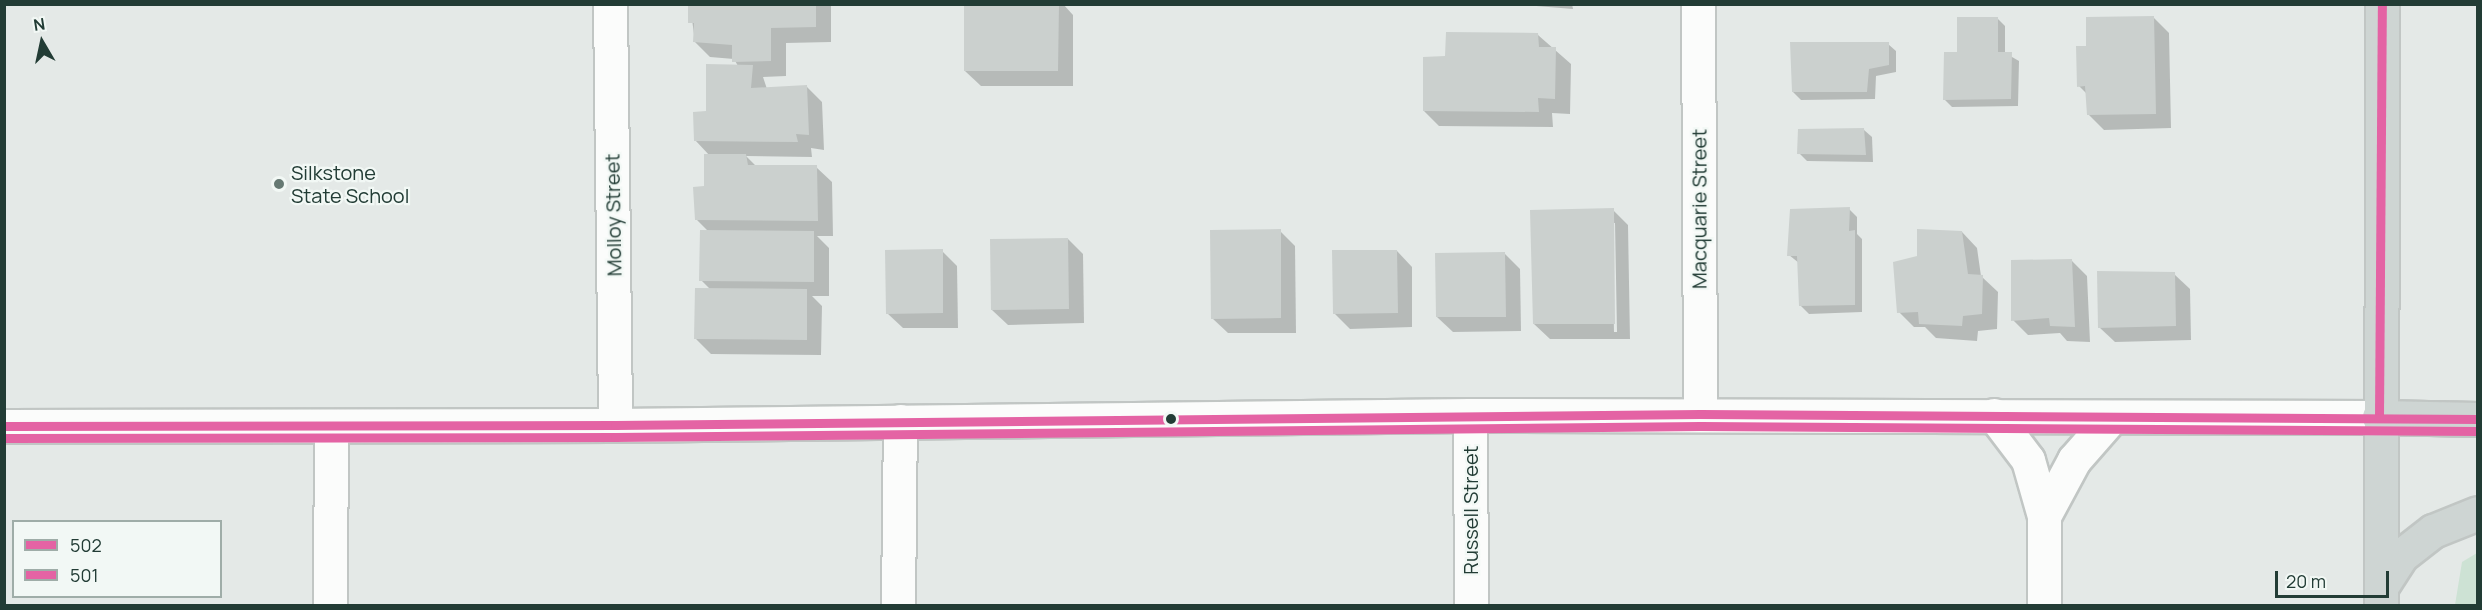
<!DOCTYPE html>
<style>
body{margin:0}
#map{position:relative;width:2482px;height:610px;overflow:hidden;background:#e4e9e7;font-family:Manrope,sans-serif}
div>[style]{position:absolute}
.green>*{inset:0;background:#cde2d4}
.shadow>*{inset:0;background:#0003}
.building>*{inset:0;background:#cbd0ce}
.roads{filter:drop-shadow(2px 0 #c1c6c4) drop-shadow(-2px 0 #c1c6c4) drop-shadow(0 2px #c1c6c4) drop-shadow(0 -2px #c1c6c4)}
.minor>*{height:33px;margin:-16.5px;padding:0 16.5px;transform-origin:16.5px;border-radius:16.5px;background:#fbfcfb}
.secondary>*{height:33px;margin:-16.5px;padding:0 16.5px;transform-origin:16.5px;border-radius:16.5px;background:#fbfcfb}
.primary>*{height:33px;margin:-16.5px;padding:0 16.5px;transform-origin:16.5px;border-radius:16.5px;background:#ced5d3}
.bus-1>*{height:9px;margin:-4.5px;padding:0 4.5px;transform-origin:4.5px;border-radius:4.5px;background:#e463a4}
.bus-2>*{height:9px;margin:-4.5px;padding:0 4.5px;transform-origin:4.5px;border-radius:4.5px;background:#e463a4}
.dots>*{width:16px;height:16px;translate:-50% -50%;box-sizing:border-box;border:3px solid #f2f8f5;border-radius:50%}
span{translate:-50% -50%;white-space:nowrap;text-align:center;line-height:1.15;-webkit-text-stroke:4.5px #f2f8f5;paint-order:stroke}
.poi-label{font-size:20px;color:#223c35}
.left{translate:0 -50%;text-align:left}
.street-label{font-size:20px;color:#223c35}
.frame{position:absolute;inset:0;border:6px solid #223c35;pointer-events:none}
.legend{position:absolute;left:12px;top:520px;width:210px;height:78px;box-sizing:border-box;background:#f2f8f5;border:2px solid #9fada8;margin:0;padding:8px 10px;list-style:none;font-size:18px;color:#223c35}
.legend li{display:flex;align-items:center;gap:12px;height:30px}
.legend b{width:30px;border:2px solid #9fada8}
.north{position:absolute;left:12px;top:12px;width:60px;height:60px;-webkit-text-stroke:4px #f2f8f5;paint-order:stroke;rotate:351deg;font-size:16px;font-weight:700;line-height:24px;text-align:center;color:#223c35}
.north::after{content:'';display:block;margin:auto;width:21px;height:27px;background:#223c35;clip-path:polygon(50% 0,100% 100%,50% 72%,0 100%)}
.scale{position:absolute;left:2275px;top:571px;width:114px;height:27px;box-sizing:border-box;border:3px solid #223c35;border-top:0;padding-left:8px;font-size:18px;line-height:21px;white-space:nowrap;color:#223c35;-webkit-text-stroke:4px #f2f8f5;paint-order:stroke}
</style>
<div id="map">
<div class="green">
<div style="clip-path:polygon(2477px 553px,2477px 605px,2455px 605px,2462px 562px)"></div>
</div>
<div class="shadow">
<div style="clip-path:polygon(690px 4px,831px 4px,831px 42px,786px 43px,786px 76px,763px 77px,767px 89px,807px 87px,822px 102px,824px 150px,811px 148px,812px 157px,746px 156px,757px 167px,816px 167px,832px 182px,833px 236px,817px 236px,829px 248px,829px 296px,812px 296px,822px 306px,821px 355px,711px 354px,696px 339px,711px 290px,701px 280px,709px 232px,697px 220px,710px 156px,695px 140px,738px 66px,734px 59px,710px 57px,695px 42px)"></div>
<div style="clip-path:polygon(966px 4px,1063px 4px,1073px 15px,1073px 86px,981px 86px,965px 71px)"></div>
<div style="clip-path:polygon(1510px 4px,1572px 4px,1573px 9px)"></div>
<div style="clip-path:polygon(2153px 17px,2169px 33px,2171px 128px,2104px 130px,2088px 114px,2087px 94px,2079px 86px,2088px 47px)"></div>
<div style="clip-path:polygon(1997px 18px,2005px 26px,2005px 53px,2019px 61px,2018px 106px,1952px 107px,1944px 99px)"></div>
<div style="clip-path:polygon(1538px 35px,1571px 64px,1570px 114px,1552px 113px,1553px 127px,1439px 126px,1424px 111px,1446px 58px)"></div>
<div style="clip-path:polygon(1888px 44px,1896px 51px,1896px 72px,1876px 76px,1875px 99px,1801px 100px,1793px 92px)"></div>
<div style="clip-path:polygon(1864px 130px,1872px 137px,1873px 162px,1807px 161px,1799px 153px)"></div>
<div style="clip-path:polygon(1849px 209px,1857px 217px,1857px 234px,1862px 239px,1862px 312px,1809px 314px,1801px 306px,1799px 263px,1789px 255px)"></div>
<div style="clip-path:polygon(evenodd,1613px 210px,1628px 225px,1630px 339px,1550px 339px,1534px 324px,1613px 210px,1612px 223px,1615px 223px,1617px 332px,1614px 332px,1612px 223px)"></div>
<div style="clip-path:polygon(1280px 231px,1295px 246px,1296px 333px,1228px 333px,1212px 318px)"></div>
<div style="clip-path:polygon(1962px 232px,1977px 248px,1981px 276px,1998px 292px,1997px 329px,1978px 331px,1977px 341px,1936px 338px,1925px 327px,1914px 327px,1899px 312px,1918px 257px)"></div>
<div style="clip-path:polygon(1068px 239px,1083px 254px,1084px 323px,1008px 325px,992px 310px)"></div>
<div style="clip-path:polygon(942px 251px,957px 266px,958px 328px,903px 328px,887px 313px)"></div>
<div style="clip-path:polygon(1397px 251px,1412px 267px,1412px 327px,1350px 329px,1334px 313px)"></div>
<div style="clip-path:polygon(1505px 254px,1520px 269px,1521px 331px,1453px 332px,1437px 317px)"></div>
<div style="clip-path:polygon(2072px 261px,2087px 276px,2090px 342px,2067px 341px,2060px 333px,2028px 335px,2013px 320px)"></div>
<div style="clip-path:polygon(2174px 274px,2190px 289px,2191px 340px,2115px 342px,2099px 327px)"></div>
</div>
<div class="building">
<div style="clip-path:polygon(688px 4px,816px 4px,816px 27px,771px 28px,771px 61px,732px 62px,732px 45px,693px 42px,694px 23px,688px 23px)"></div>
<div style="clip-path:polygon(964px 4px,1059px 4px,1058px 71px,964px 71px)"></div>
<div style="clip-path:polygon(2154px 16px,2156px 114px,2087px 115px,2085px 86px,2077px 87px,2076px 46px,2086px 46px,2086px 17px)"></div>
<div style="clip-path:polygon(1957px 17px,1998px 17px,1998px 52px,2012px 52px,2011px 99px,1943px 100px,1944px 52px,1957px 52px)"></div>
<div style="clip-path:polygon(1446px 32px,1538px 33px,1539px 47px,1556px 47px,1555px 99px,1538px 98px,1539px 112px,1423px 111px,1423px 57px,1445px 56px)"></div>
<div style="clip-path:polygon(1790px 42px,1889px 42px,1889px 65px,1869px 69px,1867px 92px,1792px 92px)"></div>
<div style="clip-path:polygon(706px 64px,753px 65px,751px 88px,807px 85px,809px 135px,796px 134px,798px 142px,694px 141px,693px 112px,706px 111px)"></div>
<div style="clip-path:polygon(1864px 128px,1866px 155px,1797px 154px,1798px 129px)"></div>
<div style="clip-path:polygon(704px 154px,746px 154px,748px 165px,817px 165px,818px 221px,695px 220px,693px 187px,704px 186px)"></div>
<div style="clip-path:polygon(1850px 207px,1849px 231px,1855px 230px,1855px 305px,1799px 306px,1797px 256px,1787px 256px,1790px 209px)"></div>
<div style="clip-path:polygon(1614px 208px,1615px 324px,1533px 324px,1530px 210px)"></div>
<div style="clip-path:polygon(1281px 229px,1281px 318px,1211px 319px,1210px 230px)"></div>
<div style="clip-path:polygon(1917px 229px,1962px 231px,1968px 274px,1983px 275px,1982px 314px,1963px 316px,1962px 326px,1919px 324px,1918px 312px,1897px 313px,1893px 262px,1917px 256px)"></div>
<div style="clip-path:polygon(700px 230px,814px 231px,814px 282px,699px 281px)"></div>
<div style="clip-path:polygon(1068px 238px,1069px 309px,991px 310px,990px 239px)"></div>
<div style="clip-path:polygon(943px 249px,943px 313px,886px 314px,885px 250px)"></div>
<div style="clip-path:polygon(1332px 250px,1397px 250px,1398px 313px,1333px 314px)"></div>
<div style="clip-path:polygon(1505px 252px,1506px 317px,1436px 317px,1435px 253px)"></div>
<div style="clip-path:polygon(2072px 259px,2075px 327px,2050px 326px,2049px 318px,2011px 321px,2011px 260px)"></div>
<div style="clip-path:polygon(2097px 271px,2175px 272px,2176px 326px,2098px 328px)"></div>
<div style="clip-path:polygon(695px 288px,807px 289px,807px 340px,694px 339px)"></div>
</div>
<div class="roads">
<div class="minor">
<div style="left:610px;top:4px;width:421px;rotate:89.3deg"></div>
<div style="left:1698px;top:4px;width:410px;rotate:89.7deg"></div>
<div style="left:1470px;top:415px;width:191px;rotate:89.7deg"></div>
<div style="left:1994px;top:415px;width:56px;rotate:52.9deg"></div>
<div style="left:2028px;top:460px;width:58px;rotate:74.1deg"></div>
<div style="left:2044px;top:516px;width:90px;rotate:90deg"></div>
<div style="left:2044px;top:516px;width:64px;rotate:-61.8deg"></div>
<div style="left:2074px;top:460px;width:55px;rotate:-48.7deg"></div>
<div style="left:330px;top:606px;width:180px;rotate:-89.7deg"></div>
<div style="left:898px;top:606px;width:185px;rotate:-89.4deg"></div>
</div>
<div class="secondary">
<div style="left:4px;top:426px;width:611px;rotate:-0.09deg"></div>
<div style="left:615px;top:425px;width:855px;rotate:-0.67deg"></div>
<div style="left:1470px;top:415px;width:909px;rotate:0.13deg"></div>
</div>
<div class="primary">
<div style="left:2379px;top:417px;width:99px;rotate:1.2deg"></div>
<div style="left:2381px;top:587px;width:38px;rotate:-57deg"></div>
<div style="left:2402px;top:555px;width:39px;rotate:-38deg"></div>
<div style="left:2433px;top:531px;width:48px;rotate:-21.8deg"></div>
<div style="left:2381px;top:606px;width:602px;rotate:-89.9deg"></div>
</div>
</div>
<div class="bus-1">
<div style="left:2379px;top:417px;width:413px;rotate:-89.6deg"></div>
<div style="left:4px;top:426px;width:611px;rotate:-0.09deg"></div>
<div style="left:615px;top:425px;width:1085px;rotate:-0.58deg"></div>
<div style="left:1700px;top:414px;width:778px;rotate:0.37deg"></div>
</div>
<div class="bus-2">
<div style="left:4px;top:438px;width:611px;rotate:-0.09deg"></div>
<div style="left:615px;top:437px;width:1085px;rotate:-0.58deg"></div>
<div style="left:1700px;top:426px;width:778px;rotate:0.37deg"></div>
</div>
<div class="dots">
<div style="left:279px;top:184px;background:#667973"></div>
<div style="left:1171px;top:419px;background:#223c35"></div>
</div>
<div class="poi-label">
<span class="left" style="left:291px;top:184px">Silkstone<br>State School</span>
</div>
<div class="street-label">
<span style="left:1699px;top:209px;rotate:-90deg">Macquarie Street</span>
<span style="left:613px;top:215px;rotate:-91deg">Molloy Street</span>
<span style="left:1470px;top:510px;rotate:-90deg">Russell Street</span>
</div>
<div class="frame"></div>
<ul class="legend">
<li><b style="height:8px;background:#e463a4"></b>502</li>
<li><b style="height:8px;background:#e463a4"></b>501</li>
</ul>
<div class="north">N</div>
<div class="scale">20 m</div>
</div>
